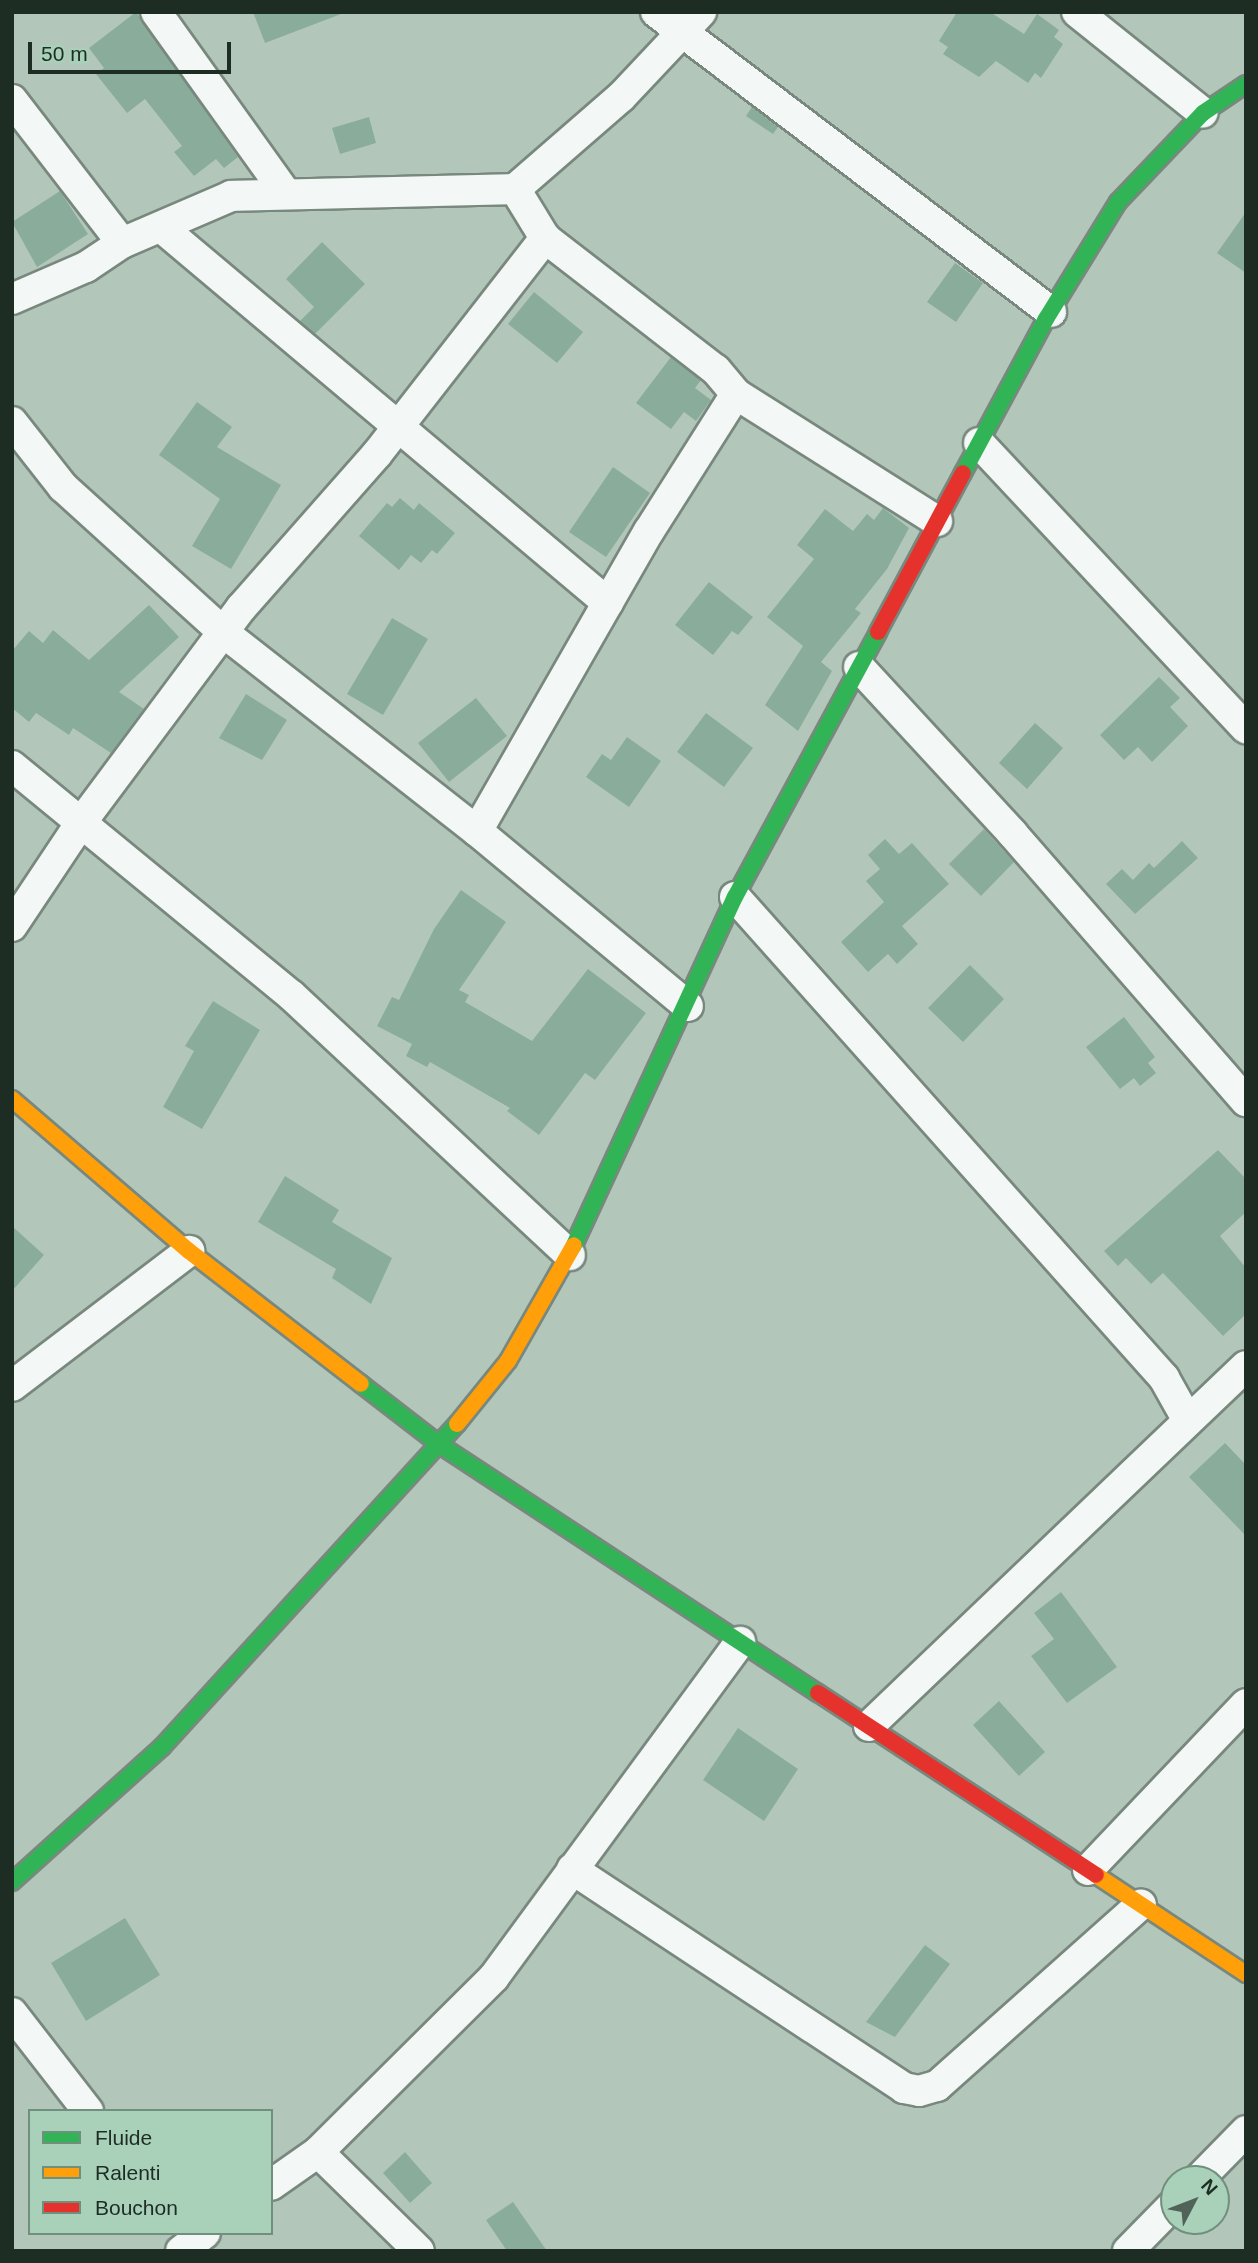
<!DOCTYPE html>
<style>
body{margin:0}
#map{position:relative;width:1258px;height:2263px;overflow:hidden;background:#b2c7ba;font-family:Arial,sans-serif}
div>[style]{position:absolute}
.building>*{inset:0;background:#8aad9b}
.roads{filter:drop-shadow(2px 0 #78887e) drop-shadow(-2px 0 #78887e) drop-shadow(0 2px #78887e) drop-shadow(0 -2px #78887e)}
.street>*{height:30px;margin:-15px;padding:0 15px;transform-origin:15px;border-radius:15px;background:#f3f7f5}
.fast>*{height:16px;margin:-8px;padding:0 8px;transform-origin:8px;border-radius:8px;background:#30b455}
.slow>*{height:16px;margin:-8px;padding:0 8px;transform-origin:8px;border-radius:8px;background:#ff9f0a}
.jam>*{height:16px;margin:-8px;padding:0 8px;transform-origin:8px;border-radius:8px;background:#e5322d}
span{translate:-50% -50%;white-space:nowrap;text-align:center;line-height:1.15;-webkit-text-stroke:7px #a9d0b8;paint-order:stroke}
.frame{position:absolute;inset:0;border:14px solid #1d2d24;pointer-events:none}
.legend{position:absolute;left:28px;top:2109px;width:245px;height:126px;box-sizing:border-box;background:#a9d0b8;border:2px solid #718f7d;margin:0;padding:9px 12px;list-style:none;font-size:21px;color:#1d2d24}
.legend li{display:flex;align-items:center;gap:14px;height:35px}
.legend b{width:35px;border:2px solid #718f7d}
.north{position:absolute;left:1160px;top:2165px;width:70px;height:70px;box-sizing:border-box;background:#a9d0b8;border:2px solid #718f7d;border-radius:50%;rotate:48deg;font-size:19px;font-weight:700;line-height:28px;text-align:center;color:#1d2d24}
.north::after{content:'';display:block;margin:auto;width:24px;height:32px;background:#516358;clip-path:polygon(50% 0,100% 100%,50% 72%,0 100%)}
.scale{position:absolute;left:28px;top:42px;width:203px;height:32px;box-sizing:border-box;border:4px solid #1d2d24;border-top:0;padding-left:9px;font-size:21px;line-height:24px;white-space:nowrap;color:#1d2d24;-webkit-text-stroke:5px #a9d0b8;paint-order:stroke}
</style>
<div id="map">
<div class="building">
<div style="clip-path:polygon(136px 12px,238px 157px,224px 168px,216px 159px,194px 176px,174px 152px,182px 146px,145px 99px,127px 113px,96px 74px,104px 68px,89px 48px)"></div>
<div style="clip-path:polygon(253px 12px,341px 12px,341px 14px,265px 43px)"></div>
<div style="clip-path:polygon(957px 12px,990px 12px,1024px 34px,1037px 14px,1059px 30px,1054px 37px,1063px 44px,1041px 78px,1035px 73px,1028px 83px,996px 61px,979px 77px,943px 54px,948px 47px,939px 41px)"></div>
<div style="clip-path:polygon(752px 107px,778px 127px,773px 134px,746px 116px)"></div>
<div style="clip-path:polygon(369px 117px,376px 143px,340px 154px,332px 128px)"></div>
<div style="clip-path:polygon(60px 191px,88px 234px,37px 267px,12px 222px)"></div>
<div style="clip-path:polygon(1246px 212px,1246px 273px,1217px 253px)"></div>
<div style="clip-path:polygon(322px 242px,365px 284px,315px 334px,300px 321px,314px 307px,286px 279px)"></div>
<div style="clip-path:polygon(955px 263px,983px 283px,956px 322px,927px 302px)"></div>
<div style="clip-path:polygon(534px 292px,583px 332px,557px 363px,508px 324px)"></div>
<div style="clip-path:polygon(671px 357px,701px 380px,695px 388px,711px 400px,696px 421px,684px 412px,671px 429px,636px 403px)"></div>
<div style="clip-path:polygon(197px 402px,232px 427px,217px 447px,281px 485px,231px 569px,192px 546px,220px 499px,159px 455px)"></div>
<div style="clip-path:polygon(613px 467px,650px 493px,606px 557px,569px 532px)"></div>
<div style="clip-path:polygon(400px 498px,414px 510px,419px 503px,455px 533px,437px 554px,432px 550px,421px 563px,411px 555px,399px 570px,359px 536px,387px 503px,392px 507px)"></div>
<div style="clip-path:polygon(883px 508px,909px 528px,887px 569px,855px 609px,861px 613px,821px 662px,832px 671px,798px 731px,765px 705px,803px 646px,767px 617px,814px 559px,797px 545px,825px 509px,853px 531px,867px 514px,874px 520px)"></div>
<div style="clip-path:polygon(709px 582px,753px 617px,738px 635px,732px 631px,713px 655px,675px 625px)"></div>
<div style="clip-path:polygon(149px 605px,179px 637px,119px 692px,144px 709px,111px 753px,73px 728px,69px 735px,36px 713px,29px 722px,12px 708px,12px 651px,29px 631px,43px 643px,53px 630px,89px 660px)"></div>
<div style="clip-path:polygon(392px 618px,428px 639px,383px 715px,347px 694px)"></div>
<div style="clip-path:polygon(1159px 677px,1180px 698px,1170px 707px,1188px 726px,1152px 762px,1138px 747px,1124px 760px,1100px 735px)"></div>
<div style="clip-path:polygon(246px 694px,287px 720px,262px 760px,219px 738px)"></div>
<div style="clip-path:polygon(476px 698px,507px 736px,449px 782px,418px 743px)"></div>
<div style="clip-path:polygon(706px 713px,753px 748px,724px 787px,677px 752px)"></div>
<div style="clip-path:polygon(1035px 723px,1063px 748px,1027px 789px,999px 763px)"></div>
<div style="clip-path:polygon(627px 737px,661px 761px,629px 807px,586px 777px,602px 754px,611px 760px)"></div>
<div style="clip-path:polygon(984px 829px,1014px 862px,981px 896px,949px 864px)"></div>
<div style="clip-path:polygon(885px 839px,899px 854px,912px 843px,949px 884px,902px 926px,918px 944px,897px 964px,888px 954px,868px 972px,841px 942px,884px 902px,866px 881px,880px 869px,868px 855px)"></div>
<div style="clip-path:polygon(1182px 841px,1198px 858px,1135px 914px,1106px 884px,1122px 869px,1133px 880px,1149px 863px,1154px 868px)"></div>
<div style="clip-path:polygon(461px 890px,506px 922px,459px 990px,469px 995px,465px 1002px,532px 1041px,588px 969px,646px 1013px,595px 1080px,585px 1073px,539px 1135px,507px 1111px,510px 1108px,430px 1062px,427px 1067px,406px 1056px,412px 1044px,377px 1026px,392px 997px,399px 1000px,434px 929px)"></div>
<div style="clip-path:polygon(970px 965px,1004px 999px,963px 1042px,928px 1008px)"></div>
<div style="clip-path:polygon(213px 1001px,260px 1030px,202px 1129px,163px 1107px,194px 1051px,185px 1046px)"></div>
<div style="clip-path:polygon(1124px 1017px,1155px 1057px,1148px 1063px,1156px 1073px,1140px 1086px,1134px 1078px,1120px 1089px,1086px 1047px)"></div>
<div style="clip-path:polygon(1218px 1150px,1246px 1179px,1246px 1212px,1220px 1236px,1246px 1268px,1246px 1314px,1223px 1336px,1163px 1273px,1151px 1284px,1126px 1258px,1118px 1266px,1104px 1251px)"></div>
<div style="clip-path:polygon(285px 1176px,339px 1210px,332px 1222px,392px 1258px,371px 1304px,332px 1278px,336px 1269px,258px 1222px)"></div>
<div style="clip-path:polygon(12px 1226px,44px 1255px,12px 1291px)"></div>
<div style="clip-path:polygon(1225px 1443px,1246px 1465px,1246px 1536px,1189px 1477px)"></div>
<div style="clip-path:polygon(1061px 1592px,1117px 1667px,1067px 1703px,1031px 1656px,1054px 1639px,1034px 1613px)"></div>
<div style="clip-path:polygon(999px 1701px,1045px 1752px,1019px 1776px,973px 1725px)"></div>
<div style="clip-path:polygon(738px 1728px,798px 1769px,764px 1821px,703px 1780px)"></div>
<div style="clip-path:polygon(125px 1918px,160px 1975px,86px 2021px,51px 1963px)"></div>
<div style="clip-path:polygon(925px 1945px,950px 1964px,895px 2037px,866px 2022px)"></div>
<div style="clip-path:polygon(405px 2152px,432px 2183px,410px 2203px,383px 2173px)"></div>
<div style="clip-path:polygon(513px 2202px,547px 2251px,507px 2251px,486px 2220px)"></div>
</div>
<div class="roads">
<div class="street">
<div style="left:156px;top:12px;width:221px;rotate:54.4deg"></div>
<div style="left:656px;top:12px;width:496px;rotate:37.2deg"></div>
<div style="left:1077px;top:12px;width:161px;rotate:38.7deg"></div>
<div style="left:12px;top:100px;width:180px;rotate:52.4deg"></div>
<div style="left:515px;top:189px;width:57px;rotate:58.5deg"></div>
<div style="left:545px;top:238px;width:216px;rotate:37.7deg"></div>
<div style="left:716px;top:370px;width:31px;rotate:50deg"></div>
<div style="left:736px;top:394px;width:238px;rotate:32.3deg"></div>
<div style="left:161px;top:227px;width:584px;rotate:40.07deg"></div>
<div style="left:12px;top:299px;width:81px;rotate:-23.4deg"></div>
<div style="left:86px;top:267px;width:43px;rotate:-33.7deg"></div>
<div style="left:122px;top:243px;width:119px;rotate:-23.3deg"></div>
<div style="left:231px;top:196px;width:284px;rotate:-1.4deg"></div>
<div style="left:515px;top:189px;width:140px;rotate:-41deg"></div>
<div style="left:621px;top:97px;width:117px;rotate:-46.7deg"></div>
<div style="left:12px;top:422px;width:83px;rotate:51.9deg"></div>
<div style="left:63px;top:487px;width:216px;rotate:42.2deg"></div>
<div style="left:223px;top:632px;width:323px;rotate:38.1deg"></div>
<div style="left:477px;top:831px;width:274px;rotate:39.7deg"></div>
<div style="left:979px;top:443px;width:391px;rotate:46.9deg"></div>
<div style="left:859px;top:667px;width:226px;rotate:47.3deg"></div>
<div style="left:1012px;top:833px;width:356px;rotate:48.9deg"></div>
<div style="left:12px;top:766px;width:362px;rotate:39.4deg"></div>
<div style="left:292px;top:996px;width:380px;rotate:43deg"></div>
<div style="left:477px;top:831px;width:346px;rotate:-60.2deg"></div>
<div style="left:649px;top:531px;width:162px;rotate:-57.6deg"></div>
<div style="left:735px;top:897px;width:645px;rotate:48.27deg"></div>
<div style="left:1164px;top:1378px;width:47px;rotate:60.7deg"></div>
<div style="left:12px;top:926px;width:123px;rotate:-56.3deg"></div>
<div style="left:80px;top:824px;width:271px;rotate:-53.3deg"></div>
<div style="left:242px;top:607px;width:204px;rotate:-48.6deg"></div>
<div style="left:377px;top:454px;width:274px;rotate:-52.1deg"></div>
<div style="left:12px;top:1386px;width:223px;rotate:-37.3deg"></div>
<div style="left:869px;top:1726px;width:521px;rotate:-43.68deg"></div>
<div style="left:572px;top:1869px;width:398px;rotate:33.4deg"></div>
<div style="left:904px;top:2088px;width:15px;rotate:11deg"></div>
<div style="left:919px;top:2091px;width:19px;rotate:-16deg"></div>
<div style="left:937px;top:2086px;width:273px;rotate:-41.7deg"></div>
<div style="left:1088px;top:1870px;width:229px;rotate:-46.4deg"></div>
<div style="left:12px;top:2013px;width:124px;rotate:52.2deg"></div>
<div style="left:318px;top:2152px;width:141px;rotate:44.4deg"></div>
<div style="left:1199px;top:2179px;width:67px;rotate:-45.6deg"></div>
<div style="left:271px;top:2185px;width:57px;rotate:-35.1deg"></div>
<div style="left:318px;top:2152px;width:248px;rotate:-44.8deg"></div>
<div style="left:494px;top:1977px;width:416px;rotate:-53.7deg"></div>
<div style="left:181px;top:2251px;width:30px;rotate:-37deg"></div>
<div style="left:1128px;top:2251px;width:66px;rotate:-45.6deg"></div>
</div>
<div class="fast">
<div style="left:963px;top:473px;width:175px;rotate:-61.7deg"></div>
<div style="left:1046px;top:319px;width:137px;rotate:-58.4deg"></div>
<div style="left:1118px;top:202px;width:123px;rotate:-46.3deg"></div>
<div style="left:1203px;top:113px;width:52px;rotate:-34deg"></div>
<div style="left:574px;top:1245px;width:383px;rotate:-65.2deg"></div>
<div style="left:735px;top:897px;width:301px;rotate:-61.6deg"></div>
<div style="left:361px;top:1384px;width:100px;rotate:37.7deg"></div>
<div style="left:440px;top:1445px;width:452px;rotate:33.3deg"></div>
<div style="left:12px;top:1882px;width:202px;rotate:-42deg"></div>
<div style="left:162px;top:1747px;width:437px;rotate:-47.6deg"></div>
</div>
<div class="slow">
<div style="left:12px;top:1099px;width:233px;rotate:40.7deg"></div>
<div style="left:189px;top:1251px;width:217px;rotate:37.7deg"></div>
<div style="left:457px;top:1424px;width:81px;rotate:-51deg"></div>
<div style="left:508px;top:1361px;width:133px;rotate:-60.4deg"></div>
<div style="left:1096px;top:1875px;width:180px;rotate:33.4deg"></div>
</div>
<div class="jam">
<div style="left:878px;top:632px;width:180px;rotate:-61.9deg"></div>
<div style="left:818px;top:1693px;width:332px;rotate:33.2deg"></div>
</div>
</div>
<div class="frame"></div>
<ul class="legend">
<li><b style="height:9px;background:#30b455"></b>Fluide</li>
<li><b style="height:9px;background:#ff9f0a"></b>Ralenti</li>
<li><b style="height:9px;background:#e5322d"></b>Bouchon</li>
</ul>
<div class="north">N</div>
<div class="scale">50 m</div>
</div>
